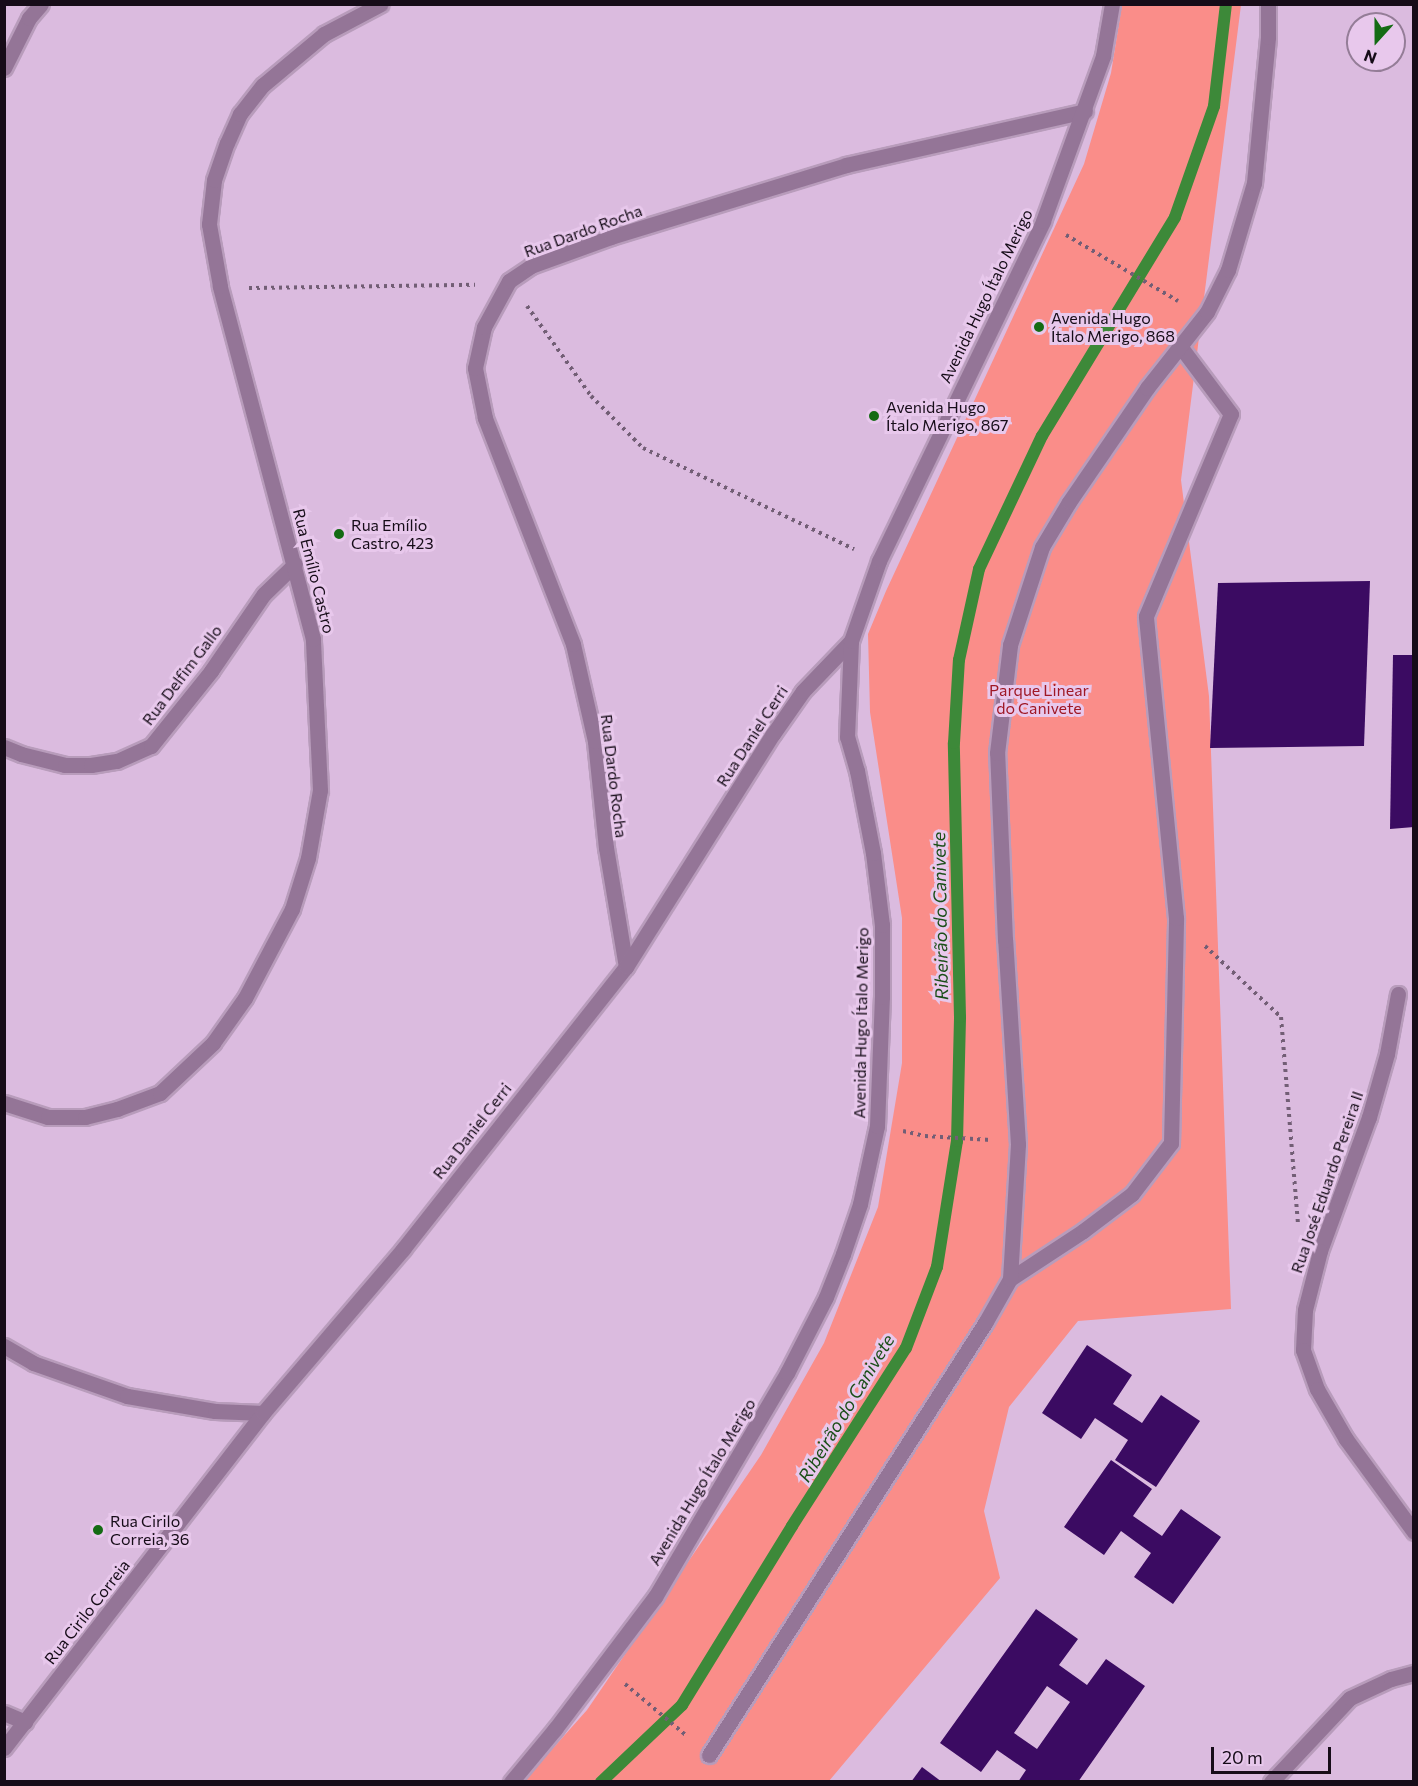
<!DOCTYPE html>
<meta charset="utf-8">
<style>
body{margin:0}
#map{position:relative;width:1418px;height:1786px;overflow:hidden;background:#dbbbdf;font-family:Commissioner,sans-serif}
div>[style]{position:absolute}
.green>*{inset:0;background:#fa8d89}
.stream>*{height:12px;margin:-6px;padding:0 6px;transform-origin:6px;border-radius:6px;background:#3d8939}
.building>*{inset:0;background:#3b0b62}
.path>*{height:4px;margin-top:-2px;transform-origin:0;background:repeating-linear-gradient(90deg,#725e75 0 3px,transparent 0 7.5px)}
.roads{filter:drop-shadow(2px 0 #b89cbb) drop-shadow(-2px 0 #b89cbb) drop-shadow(0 2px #b89cbb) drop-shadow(0 -2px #b89cbb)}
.pedestrian>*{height:15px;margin:-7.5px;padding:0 7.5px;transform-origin:7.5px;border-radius:7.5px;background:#947597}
.minor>*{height:15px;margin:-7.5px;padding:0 7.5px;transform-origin:7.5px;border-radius:7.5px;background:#947597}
.tertiary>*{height:15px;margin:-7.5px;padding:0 7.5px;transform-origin:7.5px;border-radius:7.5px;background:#947597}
.dots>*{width:16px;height:16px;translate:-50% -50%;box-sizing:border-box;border:3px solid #e8c8ec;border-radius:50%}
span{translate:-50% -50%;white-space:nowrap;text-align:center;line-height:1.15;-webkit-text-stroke:6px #e8c8ec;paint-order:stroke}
.street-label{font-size:16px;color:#160c18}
.poi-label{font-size:16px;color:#160c18}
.left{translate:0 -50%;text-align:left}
.park-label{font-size:16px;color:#9f1826}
.water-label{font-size:18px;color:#1a4e18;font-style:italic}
.frame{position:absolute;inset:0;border:6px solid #160c18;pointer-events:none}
.north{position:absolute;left:1346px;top:12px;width:60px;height:60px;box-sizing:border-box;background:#e8c8ec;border:2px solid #947d97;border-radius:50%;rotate:201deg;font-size:16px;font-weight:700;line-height:24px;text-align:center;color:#160c18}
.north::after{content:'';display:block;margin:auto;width:21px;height:27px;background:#146b14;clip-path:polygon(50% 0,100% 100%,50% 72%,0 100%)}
.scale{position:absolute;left:1211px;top:1747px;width:120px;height:27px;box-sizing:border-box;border:3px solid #160c18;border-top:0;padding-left:8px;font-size:18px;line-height:21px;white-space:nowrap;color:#160c18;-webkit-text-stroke:4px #e8c8ec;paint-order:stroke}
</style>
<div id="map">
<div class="green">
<div style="clip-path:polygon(1122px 5px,1241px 5px,1181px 480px,1209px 696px,1231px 1309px,1078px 1321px,1009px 1407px,984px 1511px,1000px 1578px,829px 1781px,523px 1782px,587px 1710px,761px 1455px,824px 1343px,878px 1207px,902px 1063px,902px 918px,870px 712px,868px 634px,886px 591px,1084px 164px,1111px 73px)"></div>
</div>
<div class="stream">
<div style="left:601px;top:1782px;width:112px;rotate:-43.5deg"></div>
<div style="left:682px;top:1705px;width:210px;rotate:-58.4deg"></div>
<div style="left:792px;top:1526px;width:211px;rotate:-57.4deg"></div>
<div style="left:906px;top:1348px;width:87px;rotate:-69.1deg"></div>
<div style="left:937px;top:1267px;width:128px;rotate:-81deg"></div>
<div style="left:957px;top:1141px;width:124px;rotate:-88.6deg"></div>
<div style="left:960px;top:1017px;width:274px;rotate:-91.3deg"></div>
<div style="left:954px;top:743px;width:83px;rotate:-86.6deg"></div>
<div style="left:959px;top:660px;width:93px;rotate:-77.6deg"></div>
<div style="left:979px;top:569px;width:147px;rotate:-64.7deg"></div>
<div style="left:1042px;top:436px;width:256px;rotate:-58.7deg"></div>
<div style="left:1175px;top:217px;width:118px;rotate:-70.6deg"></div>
<div style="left:1214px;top:106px;width:103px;rotate:-83.3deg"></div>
</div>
<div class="building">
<div style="clip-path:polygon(1370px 581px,1364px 746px,1210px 748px,1218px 583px)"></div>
<div style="clip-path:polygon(1393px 655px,1414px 655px,1414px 827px,1390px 829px)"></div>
<div style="clip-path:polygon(1087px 1345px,1132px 1375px,1113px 1404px,1142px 1423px,1161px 1395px,1200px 1421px,1156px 1487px,1115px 1460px,1128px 1440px,1095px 1418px,1081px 1439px,1042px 1413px)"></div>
<div style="clip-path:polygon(1111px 1460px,1152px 1489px,1133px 1516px,1162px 1536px,1181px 1509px,1221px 1537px,1173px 1604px,1134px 1577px,1151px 1553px,1121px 1531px,1104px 1555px,1064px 1527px)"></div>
<div style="clip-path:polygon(evenodd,1036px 1609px,1078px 1639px,1059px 1665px,1087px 1685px,1106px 1659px,1145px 1686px,1078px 1782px,1018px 1782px,1026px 1770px,997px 1750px,981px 1772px,940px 1743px,1036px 1609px,1047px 1686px,1070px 1702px,1037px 1749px,1014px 1733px,1047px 1686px)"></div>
<div style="clip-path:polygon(922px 1767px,942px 1782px,911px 1782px)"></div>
</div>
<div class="path">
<div style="left:1066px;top:235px;width:130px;rotate:30.5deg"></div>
<div style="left:249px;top:288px;width:226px;rotate:-0.8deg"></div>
<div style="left:527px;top:306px;width:110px;rotate:54.6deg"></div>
<div style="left:591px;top:396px;width:74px;rotate:45deg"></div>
<div style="left:643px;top:448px;width:234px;rotate:25.6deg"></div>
<div style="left:1205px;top:946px;width:104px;rotate:43.1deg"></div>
<div style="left:1281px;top:1017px;width:207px;rotate:85.3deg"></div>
<div style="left:903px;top:1131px;width:23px;rotate:13deg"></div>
<div style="left:925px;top:1136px;width:66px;rotate:3.5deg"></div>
<div style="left:625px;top:1684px;width:82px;rotate:40.1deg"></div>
</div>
<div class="roads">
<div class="pedestrian">
<div style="left:1010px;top:1279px;width:87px;rotate:-33.3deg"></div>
<div style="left:1083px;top:1231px;width:61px;rotate:-37.1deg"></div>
<div style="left:1132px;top:1194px;width:64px;rotate:-52.6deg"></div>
<div style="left:1171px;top:1143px;width:225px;rotate:-88.7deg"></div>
<div style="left:1176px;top:918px;width:303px;rotate:-95.7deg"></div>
<div style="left:1146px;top:616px;width:219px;rotate:-67.2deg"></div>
<div style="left:1231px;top:414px;width:85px;rotate:-126.9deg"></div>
<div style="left:709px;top:1755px;width:513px;rotate:-57.43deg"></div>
<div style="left:985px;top:1323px;width:51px;rotate:-60.4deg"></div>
<div style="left:1010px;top:1279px;width:135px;rotate:-86.6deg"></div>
<div style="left:1018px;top:1144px;width:204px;rotate:-93.6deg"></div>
<div style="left:1005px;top:940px;width:187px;rotate:-92.4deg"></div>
<div style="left:997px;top:753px;width:109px;rotate:-83.1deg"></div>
<div style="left:1010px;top:645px;width:103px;rotate:-71.9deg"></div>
<div style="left:1042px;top:547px;width:52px;rotate:-59deg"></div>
<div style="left:1069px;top:502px;width:138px;rotate:-55.6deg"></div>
<div style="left:1147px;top:388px;width:97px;rotate:-51.7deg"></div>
<div style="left:1207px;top:312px;width:47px;rotate:-63.4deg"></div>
<div style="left:1228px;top:270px;width:91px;rotate:-73.4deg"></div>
<div style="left:1254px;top:183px;width:147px;rotate:-84.5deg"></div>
<div style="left:1268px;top:37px;width:33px;rotate:-90deg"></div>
</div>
<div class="minor">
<div style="left:4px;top:68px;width:56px;rotate:-63.4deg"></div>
<div style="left:29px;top:18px;width:18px;rotate:-49deg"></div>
<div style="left:4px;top:747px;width:18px;rotate:22deg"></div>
<div style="left:21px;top:754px;width:45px;rotate:14deg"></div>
<div style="left:65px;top:765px;width:26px"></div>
<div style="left:91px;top:765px;width:26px;rotate:-9deg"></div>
<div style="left:117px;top:761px;width:37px;rotate:-24deg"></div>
<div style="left:151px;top:746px;width:96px;rotate:-51.3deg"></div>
<div style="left:211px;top:671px;width:93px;rotate:-55.5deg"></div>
<div style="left:264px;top:594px;width:43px;rotate:-44.1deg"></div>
<div style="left:626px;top:967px;width:121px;rotate:-99.5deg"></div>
<div style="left:606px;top:848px;width:108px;rotate:-95.9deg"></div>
<div style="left:595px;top:741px;width:99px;rotate:-102.8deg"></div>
<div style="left:573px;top:644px;width:243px;rotate:-111.3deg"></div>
<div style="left:485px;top:418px;width:51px;rotate:-101.3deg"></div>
<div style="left:475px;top:368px;width:42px;rotate:-77.6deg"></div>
<div style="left:484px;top:327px;width:52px;rotate:-61.5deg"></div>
<div style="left:509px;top:281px;width:27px;rotate:-34deg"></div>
<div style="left:531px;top:266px;width:85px;rotate:-19.9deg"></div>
<div style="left:611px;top:237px;width:246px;rotate:-17deg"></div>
<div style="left:846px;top:165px;width:245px;rotate:-12.7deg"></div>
<div style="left:1398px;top:994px;width:61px;rotate:100.4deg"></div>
<div style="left:1387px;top:1054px;width:66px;rotate:105.9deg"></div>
<div style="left:1369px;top:1117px;width:143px;rotate:110.1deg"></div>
<div style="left:1320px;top:1251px;width:61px;rotate:104.3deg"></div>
<div style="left:1305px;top:1310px;width:40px;rotate:92.9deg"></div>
<div style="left:1303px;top:1350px;width:41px;rotate:70.3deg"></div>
<div style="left:1317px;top:1389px;width:58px;rotate:59.9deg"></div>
<div style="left:1346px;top:1439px;width:115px;rotate:53.8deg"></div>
<div style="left:4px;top:1346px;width:34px;rotate:30deg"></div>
<div style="left:33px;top:1363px;width:100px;rotate:19.3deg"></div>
<div style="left:127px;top:1396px;width:89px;rotate:9.7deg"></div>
<div style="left:215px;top:1411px;width:48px;rotate:2.4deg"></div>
<div style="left:4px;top:1713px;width:23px;rotate:23deg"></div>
<div style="left:1271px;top:1782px;width:115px;rotate:-46.8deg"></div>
<div style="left:1350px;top:1698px;width:45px;rotate:-24.9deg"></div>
<div style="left:1391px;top:1679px;width:24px;rotate:-15deg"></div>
</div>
<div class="tertiary">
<div style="left:4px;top:1103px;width:46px;rotate:17.7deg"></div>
<div style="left:48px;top:1117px;width:37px"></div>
<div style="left:85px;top:1117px;width:33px;rotate:-14deg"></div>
<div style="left:117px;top:1109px;width:46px;rotate:-20.4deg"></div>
<div style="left:160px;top:1093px;width:73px;rotate:-43.3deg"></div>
<div style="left:213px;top:1043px;width:55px;rotate:-54.6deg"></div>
<div style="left:245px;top:998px;width:101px;rotate:-62.2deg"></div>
<div style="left:292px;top:909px;width:53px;rotate:-72.6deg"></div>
<div style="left:308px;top:858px;width:69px;rotate:-80deg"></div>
<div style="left:320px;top:790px;width:151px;rotate:-92.7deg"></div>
<div style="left:313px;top:639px;width:365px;rotate:-104.8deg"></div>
<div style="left:220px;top:286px;width:63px;rotate:-100.1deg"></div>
<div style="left:209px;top:224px;width:44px;rotate:-83.5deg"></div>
<div style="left:214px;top:180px;width:39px;rotate:-71deg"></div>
<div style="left:227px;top:143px;width:32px;rotate:-66deg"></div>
<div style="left:240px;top:114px;width:37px;rotate:-52deg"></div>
<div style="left:263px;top:85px;width:80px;rotate:-39.9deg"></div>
<div style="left:324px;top:34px;width:64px;rotate:-27.8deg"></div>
<div style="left:4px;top:1748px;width:423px;rotate:-52.3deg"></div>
<div style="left:263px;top:1413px;width:216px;rotate:-49.5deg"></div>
<div style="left:403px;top:1249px;width:360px;rotate:-51.7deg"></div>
<div style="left:626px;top:967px;width:275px;rotate:-57.8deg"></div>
<div style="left:773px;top:734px;width:52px;rotate:-55.1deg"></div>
<div style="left:803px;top:691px;width:69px;rotate:-46.2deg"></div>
<div style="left:511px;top:1782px;width:69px;rotate:-50.3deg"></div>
<div style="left:555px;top:1729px;width:166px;rotate:-52.9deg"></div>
<div style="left:655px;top:1597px;width:260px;rotate:-59.5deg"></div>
<div style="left:787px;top:1373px;width:85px;rotate:-62.8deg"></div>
<div style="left:826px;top:1297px;width:46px;rotate:-68.4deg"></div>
<div style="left:843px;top:1254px;width:53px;rotate:-71.2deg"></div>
<div style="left:860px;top:1204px;width:80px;rotate:-77.7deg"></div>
<div style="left:877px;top:1126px;width:129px;rotate:-87.8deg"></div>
<div style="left:882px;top:997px;width:72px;rotate:-90deg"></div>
<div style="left:882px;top:925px;width:73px;rotate:-97.1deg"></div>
<div style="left:873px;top:853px;width:84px;rotate:-101deg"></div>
<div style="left:857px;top:771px;width:35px;rotate:-106deg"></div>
<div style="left:847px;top:737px;width:96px;rotate:-87.6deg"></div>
<div style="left:851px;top:641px;width:85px;rotate:-70.7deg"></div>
<div style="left:879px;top:561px;width:377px;rotate:-64.2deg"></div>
<div style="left:1043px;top:221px;width:176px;rotate:-70deg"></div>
<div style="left:1103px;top:56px;width:53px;rotate:-80.2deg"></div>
</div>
</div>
<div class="dots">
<div style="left:1039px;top:327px;background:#146b14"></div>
<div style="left:874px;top:416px;background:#146b14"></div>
<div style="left:339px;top:534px;background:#146b14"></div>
<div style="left:98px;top:1530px;background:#146b14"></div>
</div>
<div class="street-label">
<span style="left:583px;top:231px;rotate:-20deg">Rua Dardo Rocha</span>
<span style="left:986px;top:296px;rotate:-64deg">Avenida Hugo Ítalo Merigo</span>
<span style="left:314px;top:571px;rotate:76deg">Rua Emílio Castro</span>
<span style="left:182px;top:675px;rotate:-53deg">Rua Delfim Gallo</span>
<span style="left:752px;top:736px;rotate:-57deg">Rua Daniel Cerri</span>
<span style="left:614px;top:776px;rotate:83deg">Rua Dardo Rocha</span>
<span style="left:861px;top:1023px;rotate:-89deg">Avenida Hugo Ítalo Merigo</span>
<span style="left:472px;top:1131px;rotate:-52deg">Rua Daniel Cerri</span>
<span style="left:1327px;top:1182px;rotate:-71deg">Rua José Eduardo Pereira II</span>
<span style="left:702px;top:1482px;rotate:-59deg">Avenida Hugo Ítalo Merigo</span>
<span style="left:87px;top:1612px;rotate:-52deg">Rua Cirilo Correia</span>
</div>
<div class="poi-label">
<span class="left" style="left:1051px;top:327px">Avenida Hugo<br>Ítalo Merigo, 868</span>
<span class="left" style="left:886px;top:416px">Avenida Hugo<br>Ítalo Merigo, 867</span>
<span class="left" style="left:351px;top:534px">Rua Emílio<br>Castro, 423</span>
<span class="left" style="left:110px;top:1530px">Rua Cirilo<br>Correia, 36</span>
</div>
<div class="park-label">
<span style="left:1039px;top:699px">Parque Linear<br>do Canivete</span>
</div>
<div class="water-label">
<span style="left:940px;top:916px;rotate:-91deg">Ribeirão do Canivete</span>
<span style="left:846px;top:1408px;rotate:-59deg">Ribeirão do Canivete</span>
</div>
<div class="frame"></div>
<div class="north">N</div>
<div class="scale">20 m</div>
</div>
